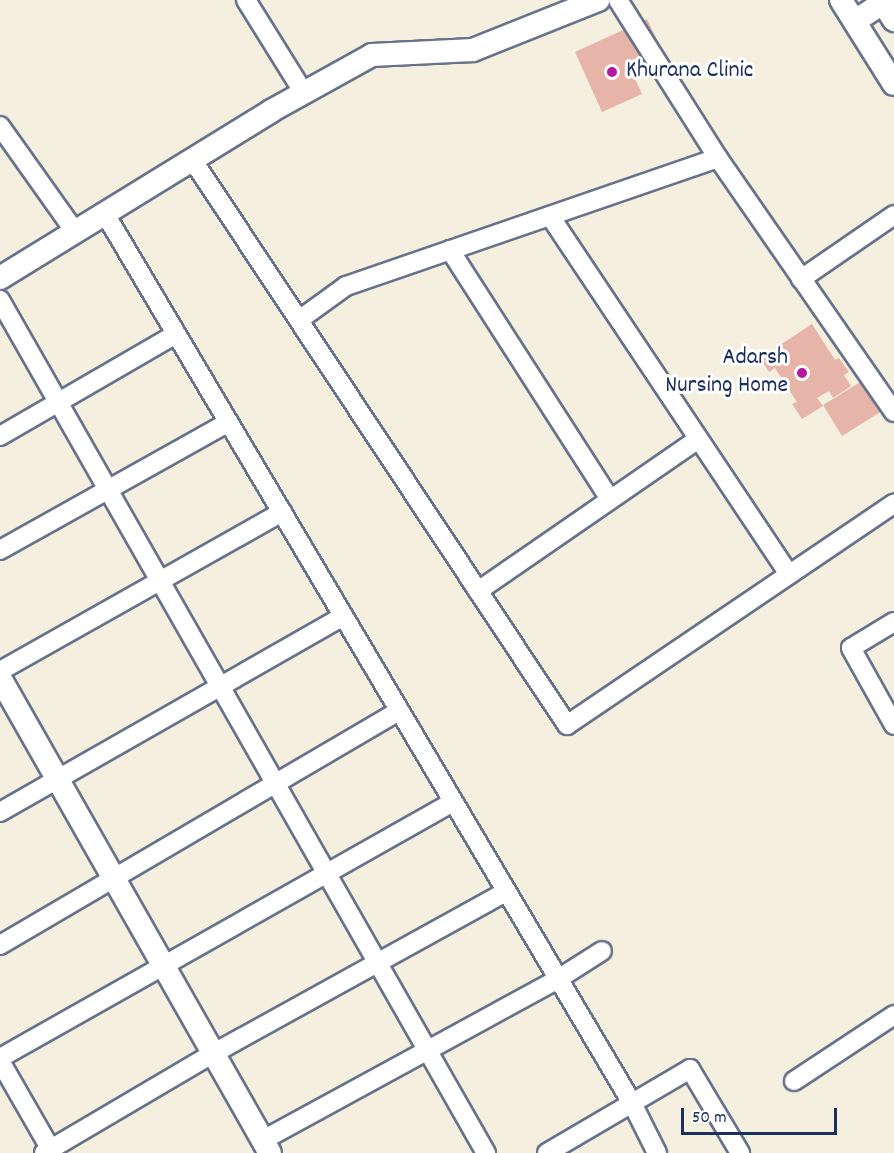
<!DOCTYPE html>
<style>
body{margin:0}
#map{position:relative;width:894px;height:1153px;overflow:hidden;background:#f4efde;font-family:Dekko,sans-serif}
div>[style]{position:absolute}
.building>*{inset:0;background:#e7b4aa}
.roads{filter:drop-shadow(2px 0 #67728b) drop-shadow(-2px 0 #67728b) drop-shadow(0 2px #67728b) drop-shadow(0 -2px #67728b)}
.minor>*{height:18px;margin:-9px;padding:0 9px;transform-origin:9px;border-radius:9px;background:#fff}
.tertiary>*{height:22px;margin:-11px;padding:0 11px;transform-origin:11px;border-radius:11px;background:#fff}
.dots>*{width:16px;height:16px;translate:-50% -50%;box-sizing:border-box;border:3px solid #fff;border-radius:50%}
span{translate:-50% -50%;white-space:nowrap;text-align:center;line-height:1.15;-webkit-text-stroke:6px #fff;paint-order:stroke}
.poi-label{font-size:24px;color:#1b2f5e}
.left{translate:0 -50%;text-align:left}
.right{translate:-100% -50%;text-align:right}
.scale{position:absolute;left:681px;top:1108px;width:156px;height:27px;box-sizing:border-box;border:3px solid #1b2f5e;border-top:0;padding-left:8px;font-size:18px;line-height:21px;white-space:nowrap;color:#1b2f5e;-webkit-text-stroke:4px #fff;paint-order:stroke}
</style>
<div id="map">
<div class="building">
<div style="clip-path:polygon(647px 19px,664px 55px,631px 70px,642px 94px,602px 112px,575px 52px)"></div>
<div style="clip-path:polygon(812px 324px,835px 360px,839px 358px,849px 372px,844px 375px,851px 386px,833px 398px,829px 391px,817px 398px,823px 406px,802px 419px,792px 404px,797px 402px,775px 368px,769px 372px,760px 358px)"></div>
<div style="clip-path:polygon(862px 381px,882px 411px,842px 436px,823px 405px)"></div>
</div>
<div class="roads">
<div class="minor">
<div style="left:246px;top:0;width:110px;rotate:58.1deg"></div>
<div style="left:618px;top:0;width:187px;rotate:57.7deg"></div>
<div style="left:0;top:126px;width:128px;rotate:54.6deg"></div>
<div style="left:192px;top:159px;width:679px;rotate:56.47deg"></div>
<div style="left:567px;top:725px;width:395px;rotate:-34.1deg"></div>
<div style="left:104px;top:212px;width:1036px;rotate:59.35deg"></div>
<div style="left:632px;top:1103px;width:56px;rotate:63.4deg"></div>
<div style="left:550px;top:216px;width:431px;rotate:56.3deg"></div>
<div style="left:450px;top:250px;width:296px;rotate:57.3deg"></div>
<div style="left:801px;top:279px;width:113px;rotate:-34.5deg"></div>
<div style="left:0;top:300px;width:982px;rotate:60.33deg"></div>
<div style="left:299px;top:320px;width:58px;rotate:-35.9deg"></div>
<div style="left:346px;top:286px;width:393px;rotate:-19deg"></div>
<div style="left:718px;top:158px;width:309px;rotate:55.3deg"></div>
<div style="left:0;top:436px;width:203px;rotate:-30.1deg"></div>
<div style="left:0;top:550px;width:262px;rotate:-29.2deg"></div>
<div style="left:478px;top:591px;width:267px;rotate:-34.6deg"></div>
<div style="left:894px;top:622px;width:50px;rotate:148.8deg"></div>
<div style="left:851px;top:648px;width:88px;rotate:60.8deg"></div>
<div style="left:0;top:671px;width:324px;rotate:-29.4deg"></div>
<div style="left:0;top:812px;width:395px;rotate:-29.7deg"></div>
<div style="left:0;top:945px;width:463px;rotate:-30.4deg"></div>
<div style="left:0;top:1058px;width:520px;rotate:-29.47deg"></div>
<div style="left:0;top:1061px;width:106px;rotate:60.1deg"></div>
<div style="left:794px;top:1081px;width:120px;rotate:-33.4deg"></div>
<div style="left:263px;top:1140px;width:336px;rotate:-28.6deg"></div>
<div style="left:558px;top:979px;width:52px;rotate:-32.5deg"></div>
<div style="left:44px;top:1153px;width:197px;rotate:-30.5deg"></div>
<div style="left:214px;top:1053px;width:333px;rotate:-28.9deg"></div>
<div style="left:547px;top:1153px;width:166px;rotate:-30.4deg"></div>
<div style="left:690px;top:1069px;width:98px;rotate:59.2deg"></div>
</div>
<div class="tertiary">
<div style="left:841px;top:0;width:99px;rotate:57.8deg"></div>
<div style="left:881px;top:0;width:24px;rotate:57deg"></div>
<div style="left:855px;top:21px;width:38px;rotate:-33deg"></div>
<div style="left:0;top:278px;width:318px;rotate:-31.6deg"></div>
<div style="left:271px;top:111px;width:115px;rotate:-29deg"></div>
<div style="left:372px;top:55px;width:101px;rotate:-2.8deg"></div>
<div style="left:473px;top:50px;width:135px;rotate:-21.8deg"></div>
<div style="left:0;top:678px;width:546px;rotate:60.39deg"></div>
</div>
</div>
<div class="dots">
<div style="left:612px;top:72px;background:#b5179e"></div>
<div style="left:802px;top:373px;background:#b5179e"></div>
</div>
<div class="poi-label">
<span class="left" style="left:626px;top:72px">Khurana Clinic</span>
<span class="right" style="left:788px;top:373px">Adarsh<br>Nursing Home</span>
</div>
<div class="scale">50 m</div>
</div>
